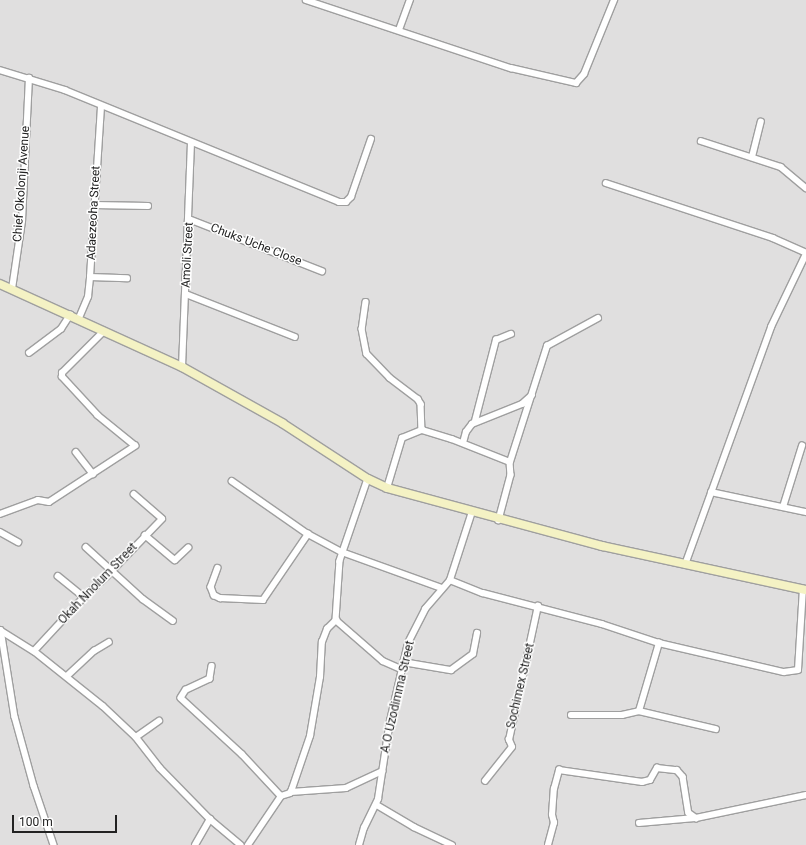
<!DOCTYPE html>
<style>
body{margin:0}
#map{position:relative;width:806px;height:845px;overflow:hidden;background:#f1eeea;font-family:Roboto,sans-serif}
div>[style]{position:absolute}
.residential>*{inset:0;background:#e0dfdf}
.roads{filter:drop-shadow(1px 0 #9f9f9f) drop-shadow(-1px 0 #9f9f9f) drop-shadow(0 1px #9f9f9f) drop-shadow(0 -1px #9f9f9f)}
.minor>*{height:5.5px;margin:-2.75px;padding:0 2.75px;transform-origin:2.75px;border-radius:2.75px;background:#fff}
.secondary>*{height:8px;margin:-4px;padding:0 4px;transform-origin:4px;border-radius:4px;background:#f4f2c4}
span{translate:-50% -50%;white-space:nowrap;text-align:center;line-height:1.15;-webkit-text-stroke:3px #fff;paint-order:stroke}
.street-label{font-size:12px;color:#222}
.scale{position:absolute;left:12px;top:815px;width:105px;height:18px;box-sizing:border-box;border:2px solid #222;border-top:0;padding-left:5px;font-size:12px;line-height:14px;white-space:nowrap;color:#222;-webkit-text-stroke:3px #fff;paint-order:stroke}
</style>
<div id="map">
<div class="residential">
<div style="clip-path:polygon(0 0,806px 0,806px 845px,0 845px)"></div>
</div>
<div class="roads">
<div class="minor">
<div style="left:306px;top:0;width:216px;rotate:18.4deg"></div>
<div style="left:511px;top:68px;width:67px;rotate:13deg"></div>
<div style="left:576px;top:83px;width:12px;rotate:-48deg"></div>
<div style="left:584px;top:74px;width:80px;rotate:-67.9deg"></div>
<div style="left:399px;top:30px;width:32px;rotate:-70deg"></div>
<div style="left:0;top:70px;width:68px;rotate:17.1deg"></div>
<div style="left:65px;top:90px;width:296px;rotate:22.2deg"></div>
<div style="left:339px;top:202px;width:7px"></div>
<div style="left:346px;top:202px;width:7px;rotate:-45deg"></div>
<div style="left:351px;top:197px;width:61px;rotate:-71deg"></div>
<div style="left:701px;top:141px;width:84px;rotate:18deg"></div>
<div style="left:781px;top:167px;width:33px;rotate:40deg"></div>
<div style="left:752px;top:157px;width:36px;rotate:-76deg"></div>
<div style="left:606px;top:183px;width:176px;rotate:18.2deg"></div>
<div style="left:773px;top:238px;width:36px;rotate:24deg"></div>
<div style="left:94px;top:205px;width:54px;rotate:1.1deg"></div>
<div style="left:189px;top:219px;width:143px;rotate:21.4deg"></div>
<div style="left:90px;top:277px;width:37px;rotate:2deg"></div>
<div style="left:12px;top:289px;width:69px;rotate:-81.6deg"></div>
<div style="left:22px;top:221px;width:143px;rotate:-87.2deg"></div>
<div style="left:186px;top:294px;width:117px;rotate:21.5deg"></div>
<div style="left:366px;top:302px;width:27px;rotate:98deg"></div>
<div style="left:362px;top:329px;width:25px;rotate:79deg"></div>
<div style="left:367px;top:354px;width:33px;rotate:46deg"></div>
<div style="left:390px;top:378px;width:35px;rotate:37deg"></div>
<div style="left:418px;top:399px;width:6px;rotate:59deg"></div>
<div style="left:421px;top:404px;width:26px;rotate:88deg"></div>
<div style="left:79px;top:318px;width:23px;rotate:-67deg"></div>
<div style="left:88px;top:297px;width:20px;rotate:-84deg"></div>
<div style="left:90px;top:277px;width:170px;rotate:-86.3deg"></div>
<div style="left:29px;top:353px;width:40px;rotate:-37deg"></div>
<div style="left:61px;top:329px;width:17px;rotate:-57deg"></div>
<div style="left:182px;top:367px;width:224px;rotate:-87.7deg"></div>
<div style="left:475px;top:421px;width:84px;rotate:-75.5deg"></div>
<div style="left:496px;top:340px;width:16px;rotate:-22deg"></div>
<div style="left:463px;top:443px;width:11px;rotate:-75deg"></div>
<div style="left:466px;top:432px;width:10px;rotate:-53deg"></div>
<div style="left:472px;top:424px;width:54px;rotate:-21.8deg"></div>
<div style="left:522px;top:404px;width:13px;rotate:-42deg"></div>
<div style="left:76px;top:452px;width:28px;rotate:52deg"></div>
<div style="left:510px;top:462px;width:122px;rotate:-72.3deg"></div>
<div style="left:547px;top:346px;width:58px;rotate:-28.8deg"></div>
<div style="left:368px;top:479px;width:87px;rotate:108.9deg"></div>
<div style="left:340px;top:561px;width:59px;rotate:93.9deg"></div>
<div style="left:336px;top:620px;width:62px;rotate:41.1deg"></div>
<div style="left:383px;top:661px;width:20px;rotate:24deg"></div>
<div style="left:232px;top:481px;width:93px;rotate:34.9deg"></div>
<div style="left:308px;top:534px;width:38px;rotate:28deg"></div>
<div style="left:342px;top:552px;width:106px;rotate:19.8deg"></div>
<div style="left:387px;top:488px;width:52px;rotate:-73.3deg"></div>
<div style="left:402px;top:438px;width:22px;rotate:-22deg"></div>
<div style="left:422px;top:430px;width:31px;rotate:17deg"></div>
<div style="left:452px;top:439px;width:62px;rotate:21.6deg"></div>
<div style="left:510px;top:462px;width:13px;rotate:86deg"></div>
<div style="left:511px;top:475px;width:47px;rotate:104.9deg"></div>
<div style="left:711px;top:492px;width:97px;rotate:11.9deg"></div>
<div style="left:783px;top:507px;width:64px;rotate:-72.7deg"></div>
<div style="left:0;top:514px;width:40px;rotate:-20.2deg"></div>
<div style="left:38px;top:500px;width:11px;rotate:10deg"></div>
<div style="left:49px;top:502px;width:103px;rotate:-33.1deg"></div>
<div style="left:135px;top:446px;width:48px;rotate:-141deg"></div>
<div style="left:98px;top:416px;width:53px;rotate:-132.7deg"></div>
<div style="left:62px;top:377px;width:4px;rotate:-90deg"></div>
<div style="left:62px;top:373px;width:59px;rotate:-45deg"></div>
<div style="left:0;top:532px;width:21px;rotate:29deg"></div>
<div style="left:145px;top:535px;width:39px;rotate:40deg"></div>
<div style="left:175px;top:560px;width:18px;rotate:-43deg"></div>
<div style="left:86px;top:547px;width:77px;rotate:42.4deg"></div>
<div style="left:143px;top:599px;width:37px;rotate:36deg"></div>
<div style="left:685px;top:565px;width:253px;rotate:-70.1deg"></div>
<div style="left:771px;top:327px;width:81px;rotate:-64.4deg"></div>
<div style="left:218px;top:568px;width:20px;rotate:110deg"></div>
<div style="left:211px;top:587px;width:9px;rotate:69deg"></div>
<div style="left:214px;top:595px;width:7px;rotate:27deg"></div>
<div style="left:220px;top:598px;width:43px;rotate:2.7deg"></div>
<div style="left:263px;top:600px;width:80px;rotate:-55.7deg"></div>
<div style="left:58px;top:576px;width:33px;rotate:39deg"></div>
<div style="left:450px;top:580px;width:35px;rotate:22deg"></div>
<div style="left:483px;top:593px;width:123px;rotate:14.6deg"></div>
<div style="left:602px;top:624px;width:60px;rotate:18.4deg"></div>
<div style="left:659px;top:643px;width:128px;rotate:13.1deg"></div>
<div style="left:784px;top:672px;width:14px;rotate:-8deg"></div>
<div style="left:798px;top:670px;width:81px;rotate:-86.5deg"></div>
<div style="left:0;top:630px;width:40px;rotate:32deg"></div>
<div style="left:34px;top:651px;width:88px;rotate:38.6deg"></div>
<div style="left:103px;top:706px;width:45px;rotate:43.2deg"></div>
<div style="left:136px;top:737px;width:39px;rotate:52deg"></div>
<div style="left:160px;top:768px;width:71px;rotate:45.6deg"></div>
<div style="left:210px;top:819px;width:40px;rotate:40deg"></div>
<div style="left:1px;top:630px;width:88px;rotate:80.9deg"></div>
<div style="left:15px;top:717px;width:72px;rotate:74.6deg"></div>
<div style="left:34px;top:786px;width:62px;rotate:71.3deg"></div>
<div style="left:34px;top:651px;width:74px;rotate:-47.2deg"></div>
<div style="left:84px;top:597px;width:31px;rotate:-42deg"></div>
<div style="left:107px;top:576px;width:79px;rotate:-46deg"></div>
<div style="left:162px;top:519px;width:37px;rotate:-139deg"></div>
<div style="left:403px;top:662px;width:49px;rotate:9.5deg"></div>
<div style="left:451px;top:670px;width:27px;rotate:-36deg"></div>
<div style="left:473px;top:654px;width:21px;rotate:-79deg"></div>
<div style="left:212px;top:666px;width:13px;rotate:99deg"></div>
<div style="left:210px;top:679px;width:26px;rotate:155deg"></div>
<div style="left:186px;top:690px;width:9px;rotate:122deg"></div>
<div style="left:181px;top:698px;width:83px;rotate:42.6deg"></div>
<div style="left:242px;top:754px;width:57px;rotate:47.1deg"></div>
<div style="left:67px;top:676px;width:37px;rotate:-43deg"></div>
<div style="left:94px;top:651px;width:17px;rotate:-31deg"></div>
<div style="left:639px;top:711px;width:71px;rotate:-73.6deg"></div>
<div style="left:571px;top:715px;width:51px"></div>
<div style="left:622px;top:715px;width:17px;rotate:-13deg"></div>
<div style="left:639px;top:711px;width:79px;rotate:13.2deg"></div>
<div style="left:136px;top:737px;width:28px;rotate:-35deg"></div>
<div style="left:485px;top:781px;width:43px;rotate:-51.5deg"></div>
<div style="left:512px;top:747px;width:8px;rotate:-113deg"></div>
<div style="left:509px;top:740px;width:137px;rotate:-77.8deg"></div>
<div style="left:291px;top:792px;width:55px;rotate:-4.2deg"></div>
<div style="left:346px;top:788px;width:40px;rotate:-25deg"></div>
<div style="left:377px;top:805px;width:43px;rotate:30.7deg"></div>
<div style="left:414px;top:827px;width:42px;rotate:25.3deg"></div>
<div style="left:639px;top:823px;width:56px;rotate:-5.1deg"></div>
<div style="left:195px;top:845px;width:30px;rotate:-60deg"></div>
<div style="left:248px;top:845px;width:59px;rotate:-56deg"></div>
<div style="left:281px;top:796px;width:9px;rotate:-18deg"></div>
<div style="left:290px;top:793px;width:4px;rotate:-63deg"></div>
<div style="left:292px;top:789px;width:56px;rotate:-71.2deg"></div>
<div style="left:310px;top:736px;width:60px;rotate:-80.4deg"></div>
<div style="left:320px;top:677px;width:35px;rotate:-87deg"></div>
<div style="left:322px;top:642px;width:14px;rotate:-69deg"></div>
<div style="left:327px;top:629px;width:13px;rotate:-45deg"></div>
<div style="left:359px;top:845px;width:18px;rotate:-74deg"></div>
<div style="left:364px;top:828px;width:32px;rotate:-64deg"></div>
<div style="left:378px;top:799px;width:79px;rotate:-81.3deg"></div>
<div style="left:390px;top:721px;width:80px;rotate:-77deg"></div>
<div style="left:408px;top:643px;width:38px;rotate:-63deg"></div>
<div style="left:425px;top:609px;width:38px;rotate:-49deg"></div>
<div style="left:450px;top:580px;width:71px;rotate:-72.1deg"></div>
<div style="left:548px;top:845px;width:23px;rotate:-75deg"></div>
<div style="left:554px;top:823px;width:8px;rotate:-104deg"></div>
<div style="left:552px;top:815px;width:26px;rotate:-86deg"></div>
<div style="left:554px;top:789px;width:20px;rotate:-75deg"></div>
<div style="left:559px;top:770px;width:84px;rotate:8.2deg"></div>
<div style="left:642px;top:782px;width:8px;rotate:-14deg"></div>
<div style="left:650px;top:780px;width:14px;rotate:-60deg"></div>
<div style="left:657px;top:768px;width:20px;rotate:6deg"></div>
<div style="left:677px;top:770px;width:9px;rotate:49deg"></div>
<div style="left:683px;top:777px;width:36px;rotate:81deg"></div>
<div style="left:689px;top:813px;width:9px;rotate:36deg"></div>
<div style="left:696px;top:818px;width:112px;rotate:-11.8deg"></div>
</div>
<div class="secondary">
<div style="left:0;top:284px;width:200px;rotate:24.5deg"></div>
<div style="left:182px;top:367px;width:115px;rotate:29.2deg"></div>
<div style="left:282px;top:423px;width:103px;rotate:33.1deg"></div>
<div style="left:368px;top:479px;width:21px;rotate:25deg"></div>
<div style="left:387px;top:488px;width:223px;rotate:15.1deg"></div>
<div style="left:602px;top:546px;width:209px;rotate:12.2deg"></div>
</div>
</div>
<div class="street-label">
<span style="left:22px;top:184px;rotate:-86deg">Chief Okolonji Avenue</span>
<span style="left:94px;top:213px;rotate:-87deg">Adaezeoha Street</span>
<span style="left:256px;top:245px;rotate:21deg">Chuks Uche Close</span>
<span style="left:188px;top:255px;rotate:-87deg">Amoli Street</span>
<span style="left:98px;top:584px;rotate:-46deg">Okah Nnolum Street</span>
<span style="left:521px;top:686px;rotate:-77deg">Sochimex Street</span>
<span style="left:398px;top:697px;rotate:-77deg">A.O Uzodimma Street</span>
</div>
<div class="scale">100 m</div>
</div>
